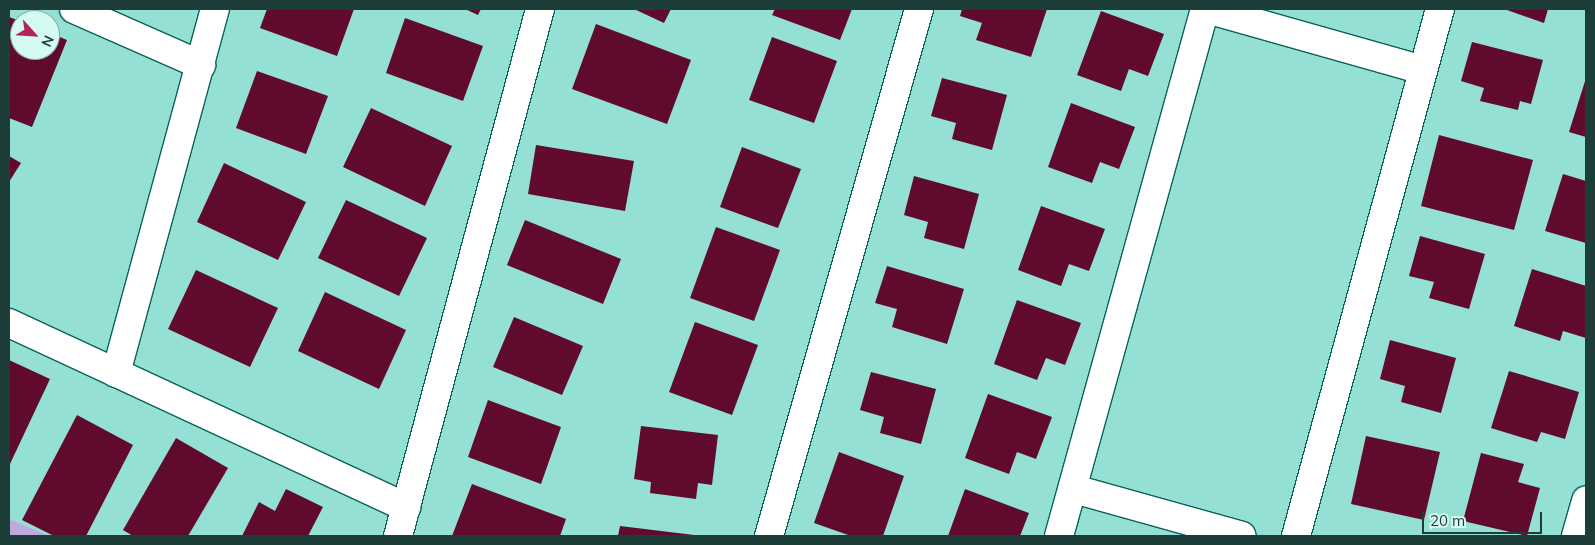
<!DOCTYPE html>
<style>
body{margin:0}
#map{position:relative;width:1595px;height:545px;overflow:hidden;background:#94e0d4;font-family:Mulish,sans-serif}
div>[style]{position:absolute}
.green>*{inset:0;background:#bfabdb}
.building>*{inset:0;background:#600b2d}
.roads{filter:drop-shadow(1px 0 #076259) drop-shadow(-1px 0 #076259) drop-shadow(0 1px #076259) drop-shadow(0 -1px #076259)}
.street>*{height:28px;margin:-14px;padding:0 14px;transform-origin:14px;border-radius:14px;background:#fff}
span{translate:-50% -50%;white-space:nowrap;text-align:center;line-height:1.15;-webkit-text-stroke:5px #d5f9f3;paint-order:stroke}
.frame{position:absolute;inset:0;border:10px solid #1d3d39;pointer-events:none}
.north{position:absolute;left:10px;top:10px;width:50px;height:50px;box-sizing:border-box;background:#d5f9f3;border:1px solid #8baea9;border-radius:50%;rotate:116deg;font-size:14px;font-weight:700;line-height:20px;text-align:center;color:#1d3d39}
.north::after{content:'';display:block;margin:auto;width:18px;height:22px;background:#b2255b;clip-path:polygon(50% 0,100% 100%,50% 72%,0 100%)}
.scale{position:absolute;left:1422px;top:512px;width:120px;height:22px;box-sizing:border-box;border:2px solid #1d3d39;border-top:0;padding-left:6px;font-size:15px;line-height:18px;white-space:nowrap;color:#1d3d39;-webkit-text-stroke:4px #d5f9f3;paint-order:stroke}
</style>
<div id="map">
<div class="green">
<div style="clip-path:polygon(9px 519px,49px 536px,9px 536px)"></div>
</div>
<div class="building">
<div style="clip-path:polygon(267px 9px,354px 9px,337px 56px,260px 28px)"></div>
<div style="clip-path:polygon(465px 9px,481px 9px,478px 15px)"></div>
<div style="clip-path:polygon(634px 9px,671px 9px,664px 23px)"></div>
<div style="clip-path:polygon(775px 9px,852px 9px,840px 40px,772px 15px)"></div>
<div style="clip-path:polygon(962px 9px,1047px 9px,1031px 57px,976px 40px,982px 23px,960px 16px)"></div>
<div style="clip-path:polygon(1504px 9px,1548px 9px,1544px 23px)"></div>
<div style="clip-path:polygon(1101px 11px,1164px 34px,1148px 76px,1129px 69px,1121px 91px,1077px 75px)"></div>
<div style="clip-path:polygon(9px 17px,20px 21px,20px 50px,50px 50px,50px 33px,67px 40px,32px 127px,9px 118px)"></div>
<div style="clip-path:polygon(405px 18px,483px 46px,463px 101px,386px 73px)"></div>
<div style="clip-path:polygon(596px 24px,691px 60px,667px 124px,572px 89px)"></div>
<div style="clip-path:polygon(772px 37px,837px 61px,814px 123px,749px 100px)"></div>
<div style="clip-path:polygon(1472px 42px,1543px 60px,1531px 104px,1520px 101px,1518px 110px,1480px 101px,1484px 88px,1461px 81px)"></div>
<div style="clip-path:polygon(257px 71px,328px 96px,306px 154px,236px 128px)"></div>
<div style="clip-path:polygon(942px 78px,1007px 95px,992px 150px,952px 139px,956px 123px,931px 116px)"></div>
<div style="clip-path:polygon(1586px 78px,1586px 137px,1569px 132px)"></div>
<div style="clip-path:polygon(1071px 103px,1135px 127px,1119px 169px,1100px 162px,1092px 183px,1048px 167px)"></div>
<div style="clip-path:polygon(371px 108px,452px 146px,425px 206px,343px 167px)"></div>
<div style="clip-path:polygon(1439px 135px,1533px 160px,1514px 230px,1421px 206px)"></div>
<div style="clip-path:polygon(536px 145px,634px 161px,625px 211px,528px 194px)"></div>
<div style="clip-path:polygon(742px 147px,801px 169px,778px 228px,720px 207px)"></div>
<div style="clip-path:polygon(9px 156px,21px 163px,9px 182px)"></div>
<div style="clip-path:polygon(224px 163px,306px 202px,278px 260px,197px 222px)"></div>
<div style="clip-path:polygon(1563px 174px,1586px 181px,1586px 243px,1545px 231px)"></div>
<div style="clip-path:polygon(914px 176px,979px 194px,964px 249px,924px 238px,928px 222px,904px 215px)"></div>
<div style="clip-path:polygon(346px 200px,427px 238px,399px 296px,318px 258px)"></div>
<div style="clip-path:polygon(1041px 206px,1105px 229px,1089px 271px,1069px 264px,1061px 286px,1018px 270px)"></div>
<div style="clip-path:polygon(525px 220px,621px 259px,603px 304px,507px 265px)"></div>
<div style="clip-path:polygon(716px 227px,780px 250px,754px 321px,690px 298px)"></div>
<div style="clip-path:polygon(1420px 236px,1485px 254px,1469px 309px,1429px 298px,1434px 282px,1409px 276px)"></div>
<div style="clip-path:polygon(887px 266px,964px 289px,947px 344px,892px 327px,897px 309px,875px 303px)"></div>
<div style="clip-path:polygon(1532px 269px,1586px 286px,1586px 338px,1563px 331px,1560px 341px,1514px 326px)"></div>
<div style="clip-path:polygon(196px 270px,278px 308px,250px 367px,168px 329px)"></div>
<div style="clip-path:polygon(325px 292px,406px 330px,379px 389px,298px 351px)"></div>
<div style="clip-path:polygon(1017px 300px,1081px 323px,1065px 365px,1046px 358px,1037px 380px,994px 364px)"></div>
<div style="clip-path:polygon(514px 317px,583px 346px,562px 395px,493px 367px)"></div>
<div style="clip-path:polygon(695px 322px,758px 345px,732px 415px,669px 392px)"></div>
<div style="clip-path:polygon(1390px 340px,1456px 358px,1441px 413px,1401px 402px,1405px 386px,1380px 379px)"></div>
<div style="clip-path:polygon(9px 360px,50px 379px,9px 466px)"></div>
<div style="clip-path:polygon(1509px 371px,1579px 392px,1565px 439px,1541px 432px,1537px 442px,1491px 428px)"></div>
<div style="clip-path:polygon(871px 372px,936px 389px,921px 444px,880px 433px,884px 417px,860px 410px)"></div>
<div style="clip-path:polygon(988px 394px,1052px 417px,1036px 459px,1017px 452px,1009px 474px,965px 458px)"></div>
<div style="clip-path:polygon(488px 400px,561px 427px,541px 484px,468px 457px)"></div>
<div style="clip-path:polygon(77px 415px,133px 445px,86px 536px,54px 536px,22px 520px)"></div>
<div style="clip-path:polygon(641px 426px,718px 435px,712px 485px,698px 483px,696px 499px,650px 493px,651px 482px,634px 479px)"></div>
<div style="clip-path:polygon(1366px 436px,1440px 452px,1424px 520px,1351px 504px)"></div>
<div style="clip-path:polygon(176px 438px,228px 468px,188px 536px,133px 536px,123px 530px)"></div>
<div style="clip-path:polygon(839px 452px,904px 476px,883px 536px,851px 536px,814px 523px)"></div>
<div style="clip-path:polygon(1481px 453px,1524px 464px,1518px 482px,1540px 488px,1527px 536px,1463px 521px)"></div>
<div style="clip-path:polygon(472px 484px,566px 519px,560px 536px,452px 536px)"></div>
<div style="clip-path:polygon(286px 489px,323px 507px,308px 536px,242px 536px,259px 502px,275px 511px)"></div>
<div style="clip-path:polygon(965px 489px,1029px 513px,1020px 536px,948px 536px)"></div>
<div style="clip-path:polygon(620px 526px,694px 535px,694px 536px,618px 536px)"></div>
</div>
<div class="roads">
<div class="street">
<div style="left:74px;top:9px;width:139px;rotate:23.8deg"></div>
<div style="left:1207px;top:9px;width:224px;rotate:15.8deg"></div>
<div style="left:9px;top:323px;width:438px;rotate:24.9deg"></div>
<div style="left:116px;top:373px;width:377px;rotate:-74.8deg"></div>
<div style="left:1074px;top:489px;width:174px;rotate:15.6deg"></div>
<div style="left:398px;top:536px;width:546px;rotate:-74.92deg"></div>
<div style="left:769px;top:536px;width:548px;rotate:-74.11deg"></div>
<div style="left:1059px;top:536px;width:547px;rotate:-74.52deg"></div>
<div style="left:1296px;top:536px;width:546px;rotate:-74.72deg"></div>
<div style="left:1576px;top:536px;width:37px;rotate:-74deg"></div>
</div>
</div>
<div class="frame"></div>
<div class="north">N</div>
<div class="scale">20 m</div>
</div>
